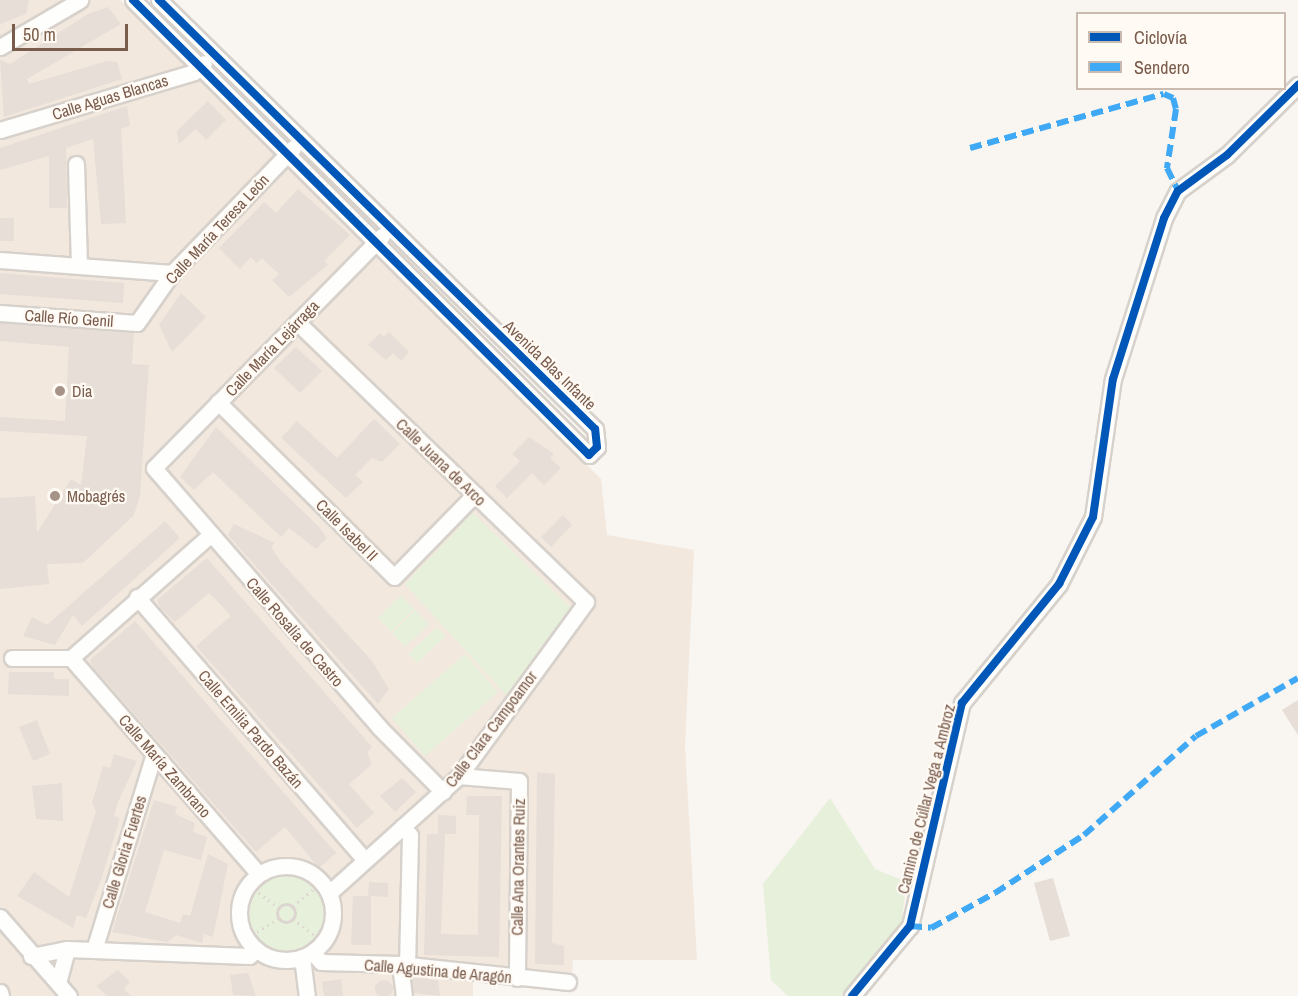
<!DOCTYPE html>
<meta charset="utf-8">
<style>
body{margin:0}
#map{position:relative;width:1298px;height:996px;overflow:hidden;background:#f9f5f0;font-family:"Archivo Narrow",sans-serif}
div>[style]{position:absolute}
.residential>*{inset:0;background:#f2e8de}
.green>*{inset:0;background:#e7f0db}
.round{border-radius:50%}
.building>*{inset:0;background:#e6ded7}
.path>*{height:3px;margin-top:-1.5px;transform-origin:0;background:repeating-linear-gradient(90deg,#dcd5d0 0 1.5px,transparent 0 6px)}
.path>.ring{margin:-1.5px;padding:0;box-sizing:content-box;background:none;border:3px solid #dcd5d0;border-radius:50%}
.roads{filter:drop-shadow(2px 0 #d7d1cb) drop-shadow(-2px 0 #d7d1cb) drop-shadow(0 2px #d7d1cb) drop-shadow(0 -2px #d7d1cb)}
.minor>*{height:15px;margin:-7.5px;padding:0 7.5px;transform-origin:7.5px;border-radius:7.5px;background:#fefefd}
.minor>.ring{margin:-7.5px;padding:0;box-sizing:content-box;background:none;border:15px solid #fefefd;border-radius:50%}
.quiet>*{height:6px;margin-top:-3px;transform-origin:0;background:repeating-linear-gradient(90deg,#3fa9f5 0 12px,transparent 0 18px)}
.cycleway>*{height:8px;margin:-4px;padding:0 4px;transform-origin:4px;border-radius:4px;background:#0057b8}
.dots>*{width:16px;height:16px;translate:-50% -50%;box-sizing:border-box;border:3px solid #fffaf3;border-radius:50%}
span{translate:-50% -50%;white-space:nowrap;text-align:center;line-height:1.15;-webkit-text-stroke:4.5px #fffaf3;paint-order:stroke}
.street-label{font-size:16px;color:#7a5c4d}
.poi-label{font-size:16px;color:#7a5c4d}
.left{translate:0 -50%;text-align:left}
.legend{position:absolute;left:1076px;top:12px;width:210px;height:78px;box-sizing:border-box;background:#fffaf3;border:2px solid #cabbb1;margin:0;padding:8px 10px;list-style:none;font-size:18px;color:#7a5c4d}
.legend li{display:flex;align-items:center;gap:12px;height:30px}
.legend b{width:30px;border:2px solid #cabbb1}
.scale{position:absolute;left:12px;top:24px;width:116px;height:27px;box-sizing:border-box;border:3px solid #7a5c4d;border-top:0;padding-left:8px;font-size:18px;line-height:21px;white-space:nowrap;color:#7a5c4d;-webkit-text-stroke:4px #fffaf3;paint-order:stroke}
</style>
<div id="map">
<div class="residential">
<div style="clip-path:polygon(0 0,120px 0,601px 479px,607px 535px,694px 550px,685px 746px,697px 960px,573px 960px,572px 975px,473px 965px,473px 996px,0 996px)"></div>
</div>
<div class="green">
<div style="clip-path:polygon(473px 513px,571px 608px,507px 696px,405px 584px)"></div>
<div style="clip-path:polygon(401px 595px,414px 609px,391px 632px,378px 618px)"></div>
<div style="clip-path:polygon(415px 610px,429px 624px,405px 647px,392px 633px)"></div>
<div style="clip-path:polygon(437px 627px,446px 636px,417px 663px,408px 654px)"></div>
<div style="clip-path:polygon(465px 654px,498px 692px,425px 756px,392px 718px)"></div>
<div style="clip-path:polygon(830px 798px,875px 869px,907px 882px,900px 932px,841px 996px,788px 996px,771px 980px,763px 884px)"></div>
<div class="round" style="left:248px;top:875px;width:76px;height:76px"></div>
</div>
<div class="building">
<div style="clip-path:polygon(0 0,29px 0,26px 14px,0 24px)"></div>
<div style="clip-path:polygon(108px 7px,121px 24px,27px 79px,29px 84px,107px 61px,117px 62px,122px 79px,4px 117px,0 60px,10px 64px,88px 14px)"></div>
<div style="clip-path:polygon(208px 101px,226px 120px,206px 140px,196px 129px,179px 144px,177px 131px)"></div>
<div style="clip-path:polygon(127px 106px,130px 126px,121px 129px,126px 223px,101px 224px,93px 139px,66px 148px,67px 208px,49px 208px,49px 156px,0 170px,0 148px)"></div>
<div style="clip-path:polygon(298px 189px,350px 235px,324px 261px,328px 265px,289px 297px,272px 280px,279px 274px,262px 258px,257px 263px,251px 257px,240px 269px,219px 248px,264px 202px,276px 213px)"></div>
<div style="clip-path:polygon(0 218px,14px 218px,14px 241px,0 241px)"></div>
<div style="clip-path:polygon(0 273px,124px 283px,123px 303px,0 294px)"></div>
<div style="clip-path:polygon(181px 293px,206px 317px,172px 352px,159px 325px)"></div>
<div style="clip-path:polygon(0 323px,134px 333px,132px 364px,149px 365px,140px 495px,134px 515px,83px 563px,47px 564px,49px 584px,0 589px,0 498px,35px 496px,37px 533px,71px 479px,81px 485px,87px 436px,0 431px,0 417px,65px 421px,69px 347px,0 341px)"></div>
<div style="clip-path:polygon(389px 332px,409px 352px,401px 361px,393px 353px,386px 360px,368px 345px,380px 333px,384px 337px)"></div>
<div style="clip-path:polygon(296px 347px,322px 371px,300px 393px,274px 368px)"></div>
<div style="clip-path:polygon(374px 419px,400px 444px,382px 462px,372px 458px,355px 475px,363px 482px,346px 498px,281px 438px,297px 421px,337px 458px)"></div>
<div style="clip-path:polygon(216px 427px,319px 527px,327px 538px,316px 549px,289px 528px,281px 537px,213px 472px,194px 490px,180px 477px)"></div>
<div style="clip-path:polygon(529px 437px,554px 454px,550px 458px,561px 468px,544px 485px,532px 473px,507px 498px,495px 486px,520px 461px,512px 454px)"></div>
<div style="clip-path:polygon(563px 515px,572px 525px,551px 547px,541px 537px)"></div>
<div style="clip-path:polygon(165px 521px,180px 538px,82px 626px,73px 615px,55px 645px,23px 636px,32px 617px,47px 625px)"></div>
<div style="clip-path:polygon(234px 524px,275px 543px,271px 547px,281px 562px,372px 661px,389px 689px,378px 704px,228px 535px)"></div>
<div style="clip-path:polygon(207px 558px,372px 747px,367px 752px,372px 764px,349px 784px,374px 813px,357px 828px,196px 646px,231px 616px,221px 605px,209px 593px,175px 622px,160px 607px,157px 600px)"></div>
<div style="clip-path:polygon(135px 621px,336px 853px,319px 868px,285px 827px,256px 852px,93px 667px,90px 660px)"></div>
<div style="clip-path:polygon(9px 672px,54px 672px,54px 679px,69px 679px,69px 696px,8px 694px)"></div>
<div style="clip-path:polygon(1298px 700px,1298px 735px,1282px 710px)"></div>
<div style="clip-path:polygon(37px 720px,50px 754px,33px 761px,19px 727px)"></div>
<div style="clip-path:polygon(114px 754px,137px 761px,118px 802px,114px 816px,119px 818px,118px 825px,100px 883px,86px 918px,77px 915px,73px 928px,17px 896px,34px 872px,69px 897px,96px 811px,92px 803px,103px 766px,110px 768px)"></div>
<div style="clip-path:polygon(537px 772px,555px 774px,552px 943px,564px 946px,564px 965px,535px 964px)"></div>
<div style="clip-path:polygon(402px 778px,416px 792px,395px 812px,380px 796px)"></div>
<div style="clip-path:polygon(62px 783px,63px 821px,36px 819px,32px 786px)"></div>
<div style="clip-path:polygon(467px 796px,502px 796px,499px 957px,424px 955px,427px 834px,445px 834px,441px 934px,478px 935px,479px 815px,466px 815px)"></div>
<div style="clip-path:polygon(154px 800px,177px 807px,175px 814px,195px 823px,193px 832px,207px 837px,201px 860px,164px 850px,145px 912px,180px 923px,183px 914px,190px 916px,208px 854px,228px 864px,213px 937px,204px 934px,202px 943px,176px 935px,167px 942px,112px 932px)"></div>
<div style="clip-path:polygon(438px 815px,456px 816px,456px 834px,438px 834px)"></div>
<div style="clip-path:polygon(1053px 878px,1070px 936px,1050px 941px,1034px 883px)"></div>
<div style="clip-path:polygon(369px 882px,388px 883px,388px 897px,368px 896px)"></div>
<div style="clip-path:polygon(353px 896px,371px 896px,371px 945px,351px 945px)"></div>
<div style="clip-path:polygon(118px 970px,130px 982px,124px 989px,131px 996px,107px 996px,96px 986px)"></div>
<div style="clip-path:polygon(248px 973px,256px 996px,233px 995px,230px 975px)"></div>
<div style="clip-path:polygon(411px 977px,438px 980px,440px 996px,414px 993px)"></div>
<div style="clip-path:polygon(341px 979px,343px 996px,324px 996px,322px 982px)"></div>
<div class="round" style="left:375px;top:980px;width:18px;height:18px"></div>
</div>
<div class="path">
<div style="left:254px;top:889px;width:30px;rotate:37deg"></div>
<div class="ring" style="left:277px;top:904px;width:15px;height:15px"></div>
<div style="left:293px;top:906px;width:27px;rotate:-39deg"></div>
<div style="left:293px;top:919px;width:31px;rotate:37deg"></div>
<div style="left:252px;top:935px;width:31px;rotate:-32deg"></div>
</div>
<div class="roads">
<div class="minor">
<div style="left:133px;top:0;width:644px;rotate:44.94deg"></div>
<div style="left:589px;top:455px;width:11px;rotate:-45deg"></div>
<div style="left:597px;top:447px;width:18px;rotate:-96deg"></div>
<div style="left:595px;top:429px;width:612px;rotate:-135.46deg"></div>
<div style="left:0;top:47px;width:93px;rotate:-30.4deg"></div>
<div style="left:0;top:130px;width:202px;rotate:-16.6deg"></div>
<div style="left:194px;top:72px;width:13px;rotate:-42deg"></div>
<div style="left:76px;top:164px;width:101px;rotate:88.3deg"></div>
<div style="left:382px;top:236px;width:325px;rotate:134.5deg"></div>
<div style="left:154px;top:468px;width:343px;rotate:49deg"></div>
<div style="left:379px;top:727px;width:91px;rotate:45.4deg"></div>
<div style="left:0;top:260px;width:172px;rotate:4.3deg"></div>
<div style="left:0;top:313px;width:137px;rotate:4.2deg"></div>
<div style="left:137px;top:323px;width:61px;rotate:-55deg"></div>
<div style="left:172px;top:273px;width:174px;rotate:-45.9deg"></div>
<div style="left:297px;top:322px;width:402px;rotate:44.1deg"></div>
<div style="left:586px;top:602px;width:215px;rotate:126.1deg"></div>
<div style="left:459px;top:776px;width:175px;rotate:138deg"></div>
<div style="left:218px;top:402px;width:248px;rotate:44.8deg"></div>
<div style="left:394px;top:577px;width:116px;rotate:-45.7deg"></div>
<div style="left:137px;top:597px;width:348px;rotate:49.1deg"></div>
<div style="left:12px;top:658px;width:59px"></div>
<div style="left:71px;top:658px;width:186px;rotate:-41.5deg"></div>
<div style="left:71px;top:658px;width:286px;rotate:49deg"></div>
<div style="left:459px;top:776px;width:60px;rotate:4.8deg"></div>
<div style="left:519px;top:781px;width:197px;rotate:90.6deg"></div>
<div style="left:402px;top:827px;width:11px;rotate:45deg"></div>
<div style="left:410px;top:835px;width:130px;rotate:91.3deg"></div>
<div class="ring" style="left:239px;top:866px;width:79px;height:79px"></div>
<div style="left:0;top:917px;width:105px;rotate:48.9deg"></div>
<div style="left:94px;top:950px;width:205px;rotate:-73deg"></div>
<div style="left:312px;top:952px;width:13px;rotate:48deg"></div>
<div style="left:321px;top:962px;width:79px;rotate:1.5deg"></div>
<div style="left:400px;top:964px;width:169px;rotate:6.1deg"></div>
<div style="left:31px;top:956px;width:37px;rotate:-11deg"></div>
<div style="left:67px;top:949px;width:182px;rotate:2.2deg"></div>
<div style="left:249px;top:956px;width:9px;rotate:-41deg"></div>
<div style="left:302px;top:957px;width:39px;rotate:83deg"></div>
<div style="left:400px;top:964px;width:32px;rotate:83deg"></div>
<div style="left:58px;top:983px;width:35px;rotate:-75deg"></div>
<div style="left:0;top:992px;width:4px;rotate:76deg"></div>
<div style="left:852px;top:996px;width:91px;rotate:-50.4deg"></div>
<div style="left:910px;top:926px;width:229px;rotate:-76.9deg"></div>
<div style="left:962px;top:703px;width:154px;rotate:-50.8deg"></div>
<div style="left:1059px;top:584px;width:75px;rotate:-63.1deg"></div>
<div style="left:1093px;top:517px;width:139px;rotate:-81.8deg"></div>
<div style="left:1113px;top:379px;width:169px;rotate:-72.4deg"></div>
<div style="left:1164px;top:218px;width:30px;rotate:-63deg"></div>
<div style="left:1178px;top:191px;width:61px;rotate:-36.3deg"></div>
<div style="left:1227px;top:155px;width:100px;rotate:-44.6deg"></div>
</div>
</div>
<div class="quiet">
<div style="left:970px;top:148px;width:201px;rotate:-15.6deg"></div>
<div style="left:1164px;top:94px;width:10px;rotate:24deg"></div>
<div style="left:1173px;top:98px;width:11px;rotate:75deg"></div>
<div style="left:1176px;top:109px;width:60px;rotate:98.7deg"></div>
<div style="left:1167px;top:168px;width:25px;rotate:64deg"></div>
<div style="left:910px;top:926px;width:21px;rotate:5deg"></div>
<div style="left:931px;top:928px;width:73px;rotate:-28.7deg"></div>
<div style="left:995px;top:893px;width:106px;rotate:-33.1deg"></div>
<div style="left:1084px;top:835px;width:149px;rotate:-41.5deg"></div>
<div style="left:1196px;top:736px;width:117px;rotate:-29.6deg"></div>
</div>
<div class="cycleway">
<div style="left:133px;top:0;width:644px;rotate:44.94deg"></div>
<div style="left:589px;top:455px;width:11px;rotate:-45deg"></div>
<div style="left:597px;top:447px;width:18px;rotate:-96deg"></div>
<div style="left:595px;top:429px;width:612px;rotate:-135.46deg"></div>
<div style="left:852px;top:996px;width:91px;rotate:-50.4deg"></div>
<div style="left:910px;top:926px;width:229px;rotate:-76.9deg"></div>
<div style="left:962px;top:703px;width:154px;rotate:-50.8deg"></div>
<div style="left:1059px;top:584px;width:75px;rotate:-63.1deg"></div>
<div style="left:1093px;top:517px;width:139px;rotate:-81.8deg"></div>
<div style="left:1113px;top:379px;width:169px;rotate:-72.4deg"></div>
<div style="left:1164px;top:218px;width:30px;rotate:-63deg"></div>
<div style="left:1178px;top:191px;width:61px;rotate:-36.3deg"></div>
<div style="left:1227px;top:155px;width:100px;rotate:-44.6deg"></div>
</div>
<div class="dots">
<div style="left:60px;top:391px;background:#a69286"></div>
<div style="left:55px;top:496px;background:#a69286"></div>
</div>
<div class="street-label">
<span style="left:110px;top:97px;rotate:-17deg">Calle Aguas Blancas</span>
<span style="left:217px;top:229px;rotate:-47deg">Calle María Teresa León</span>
<span style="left:69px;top:318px;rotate:4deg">Calle Río Genil</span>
<span style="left:272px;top:348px;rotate:-46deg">Calle María Lejárraga</span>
<span style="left:550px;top:365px;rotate:44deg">Avenida Blas Infante</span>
<span style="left:441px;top:462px;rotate:44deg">Calle Juana de Arco</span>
<span style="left:347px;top:530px;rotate:45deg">Calle Isabel II</span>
<span style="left:295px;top:632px;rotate:49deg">Calle Rosalía de Castro</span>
<span style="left:251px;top:729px;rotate:49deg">Calle Emilia Pardo Bazán</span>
<span style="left:491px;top:729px;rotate:-53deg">Calle Clara Campoamor</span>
<span style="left:165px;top:766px;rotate:49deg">Calle María Zambrano</span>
<span style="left:926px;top:799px;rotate:-76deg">Camino de Cúllar Vega a Ambroz</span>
<span style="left:124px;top:852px;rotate:-73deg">Calle Gloria Fuertes</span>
<span style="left:518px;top:867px;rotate:-89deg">Calle Ana Orantes Ruiz</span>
<span style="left:438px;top:971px;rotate:5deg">Calle Agustina de Aragón</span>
</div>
<div class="poi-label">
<span class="left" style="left:72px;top:391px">Dia</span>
<span class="left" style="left:67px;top:496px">Mobagrés</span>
</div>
<ul class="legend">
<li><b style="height:8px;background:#0057b8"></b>Ciclovía</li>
<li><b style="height:8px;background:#3fa9f5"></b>Sendero</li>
</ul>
<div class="scale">50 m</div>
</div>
